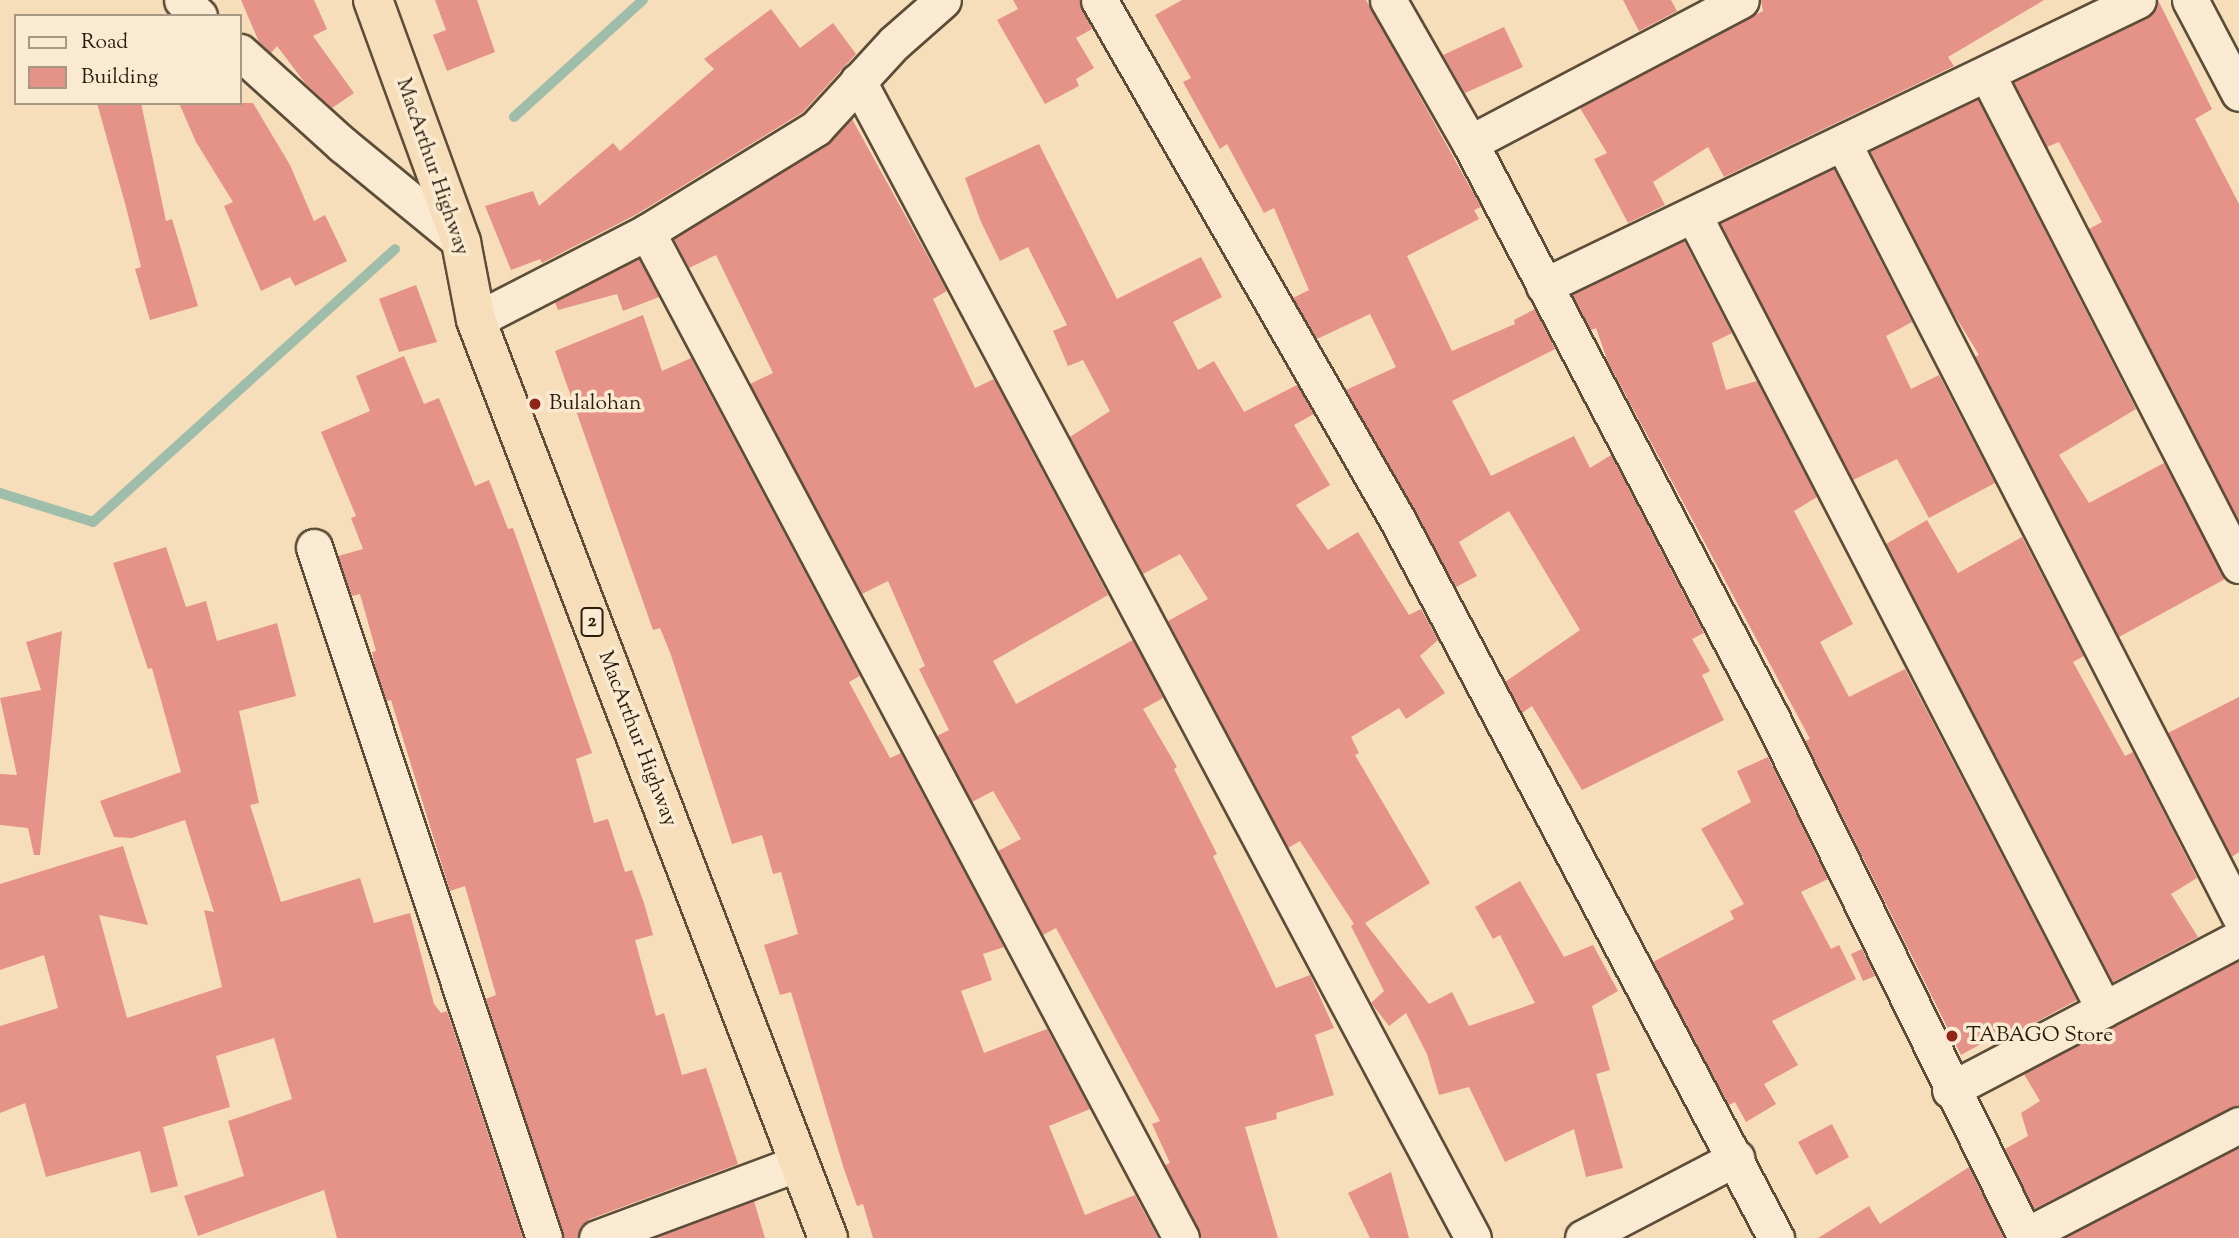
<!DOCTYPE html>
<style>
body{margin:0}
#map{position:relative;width:2239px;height:1238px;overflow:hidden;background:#f7deba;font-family:"Sorts Mill Goudy",serif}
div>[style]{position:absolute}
.stream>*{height:10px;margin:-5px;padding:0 5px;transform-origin:5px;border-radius:5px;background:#9ebdaa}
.building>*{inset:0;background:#e59288}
.roads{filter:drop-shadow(2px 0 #5c4d38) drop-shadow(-2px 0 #5c4d38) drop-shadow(0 2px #5c4d38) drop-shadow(0 -2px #5c4d38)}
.minor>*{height:35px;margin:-17.5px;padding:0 17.5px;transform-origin:17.5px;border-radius:17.5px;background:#faead2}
.highway>*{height:38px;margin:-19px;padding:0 19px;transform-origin:19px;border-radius:19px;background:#f7deba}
.dots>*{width:19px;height:19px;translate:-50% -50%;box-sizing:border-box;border:4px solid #faead2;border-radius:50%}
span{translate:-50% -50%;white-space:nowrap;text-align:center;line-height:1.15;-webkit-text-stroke:7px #faead2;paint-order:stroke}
.shield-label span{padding:2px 5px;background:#faead2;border:2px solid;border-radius:5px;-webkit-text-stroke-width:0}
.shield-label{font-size:19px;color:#291d0d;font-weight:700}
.street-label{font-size:21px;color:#291d0d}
.poi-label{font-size:21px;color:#291d0d}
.left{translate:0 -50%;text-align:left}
.legend{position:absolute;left:14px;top:14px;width:228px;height:91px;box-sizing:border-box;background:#faead2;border:2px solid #a69883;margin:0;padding:9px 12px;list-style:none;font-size:21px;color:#291d0d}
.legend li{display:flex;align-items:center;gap:14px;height:35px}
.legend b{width:35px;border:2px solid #a69883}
</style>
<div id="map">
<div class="stream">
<div style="left:514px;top:117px;width:174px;rotate:-42.2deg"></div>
<div style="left:0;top:493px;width:97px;rotate:17.3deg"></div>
<div style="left:93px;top:522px;width:407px;rotate:-42.1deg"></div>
</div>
<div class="building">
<div style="clip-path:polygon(241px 0,314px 0,327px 29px,313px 36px,354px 93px,332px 108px,305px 83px,277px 46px,271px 53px,259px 42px)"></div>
<div style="clip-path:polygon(435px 0,477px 0,495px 52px,447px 71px,433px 35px,446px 30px)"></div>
<div style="clip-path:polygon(1013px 0,1079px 0,1092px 29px,1076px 38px,1094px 68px,1076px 79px,1079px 86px,1045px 104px,997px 20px,1018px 9px)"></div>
<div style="clip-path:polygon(1182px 0,1366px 0,1481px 207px,1474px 210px,1479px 219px,1407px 256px,1452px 351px,1515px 324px,1514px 320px,1535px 309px,1555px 349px,1452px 401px,1491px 476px,1574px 436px,1590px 468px,1611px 455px,1704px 633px,1692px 639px,1710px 671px,1702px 675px,1724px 720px,1582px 790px,1532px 706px,1522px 713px,1505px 682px,1580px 630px,1509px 511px,1459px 542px,1477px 576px,1456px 587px,1346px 390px,1396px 367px,1370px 314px,1317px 339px,1293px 298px,1309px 290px,1274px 208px,1264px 213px,1227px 144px,1220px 149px,1183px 82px,1191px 78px,1155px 15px)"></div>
<div style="clip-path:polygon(1623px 0,1671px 0,1677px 11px,1639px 31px)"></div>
<div style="clip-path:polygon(1761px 0,2044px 0,1948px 57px,1954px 66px,1724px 177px,1708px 147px,1653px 182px,1665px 205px,1628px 223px,1594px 159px,1607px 153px,1580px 108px,1763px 11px)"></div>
<div style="clip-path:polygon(2158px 0,2212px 109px,2195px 119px,2239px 204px,2239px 521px,2089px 229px,2102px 222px,2059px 142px,2047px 147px,2014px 82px,2147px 18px)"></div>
<div style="clip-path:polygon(771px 9px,800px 48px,833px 23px,856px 54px,803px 112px,637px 214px,542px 263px,540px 259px,511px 270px,485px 206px,533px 191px,539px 206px,613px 143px,620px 151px,714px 69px,704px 59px)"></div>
<div style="clip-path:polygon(1504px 27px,1523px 67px,1465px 93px,1443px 55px)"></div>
<div style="clip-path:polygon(1978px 100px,2136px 409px,2059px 455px,2089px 503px,2164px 463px,2225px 579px,2119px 637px,1975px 357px,1979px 355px,1949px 306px,1870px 151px)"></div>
<div style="clip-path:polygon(97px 103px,141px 103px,166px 221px,172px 219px,198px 306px,150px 320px,135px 269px,141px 267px,126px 207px)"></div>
<div style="clip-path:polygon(179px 103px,253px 103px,290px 165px,314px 221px,325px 215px,347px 261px,295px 286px,290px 277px,261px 291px,224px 206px,233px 202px,196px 142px)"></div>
<div style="clip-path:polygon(852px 119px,947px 291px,933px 299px,975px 388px,994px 379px,1108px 595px,993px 661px,1016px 704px,1133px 640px,1163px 698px,1143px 709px,1177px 767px,1174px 769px,1217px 854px,1213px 856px,1276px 988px,1310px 975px,1334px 1028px,1315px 1035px,1334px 1095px,1276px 1113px,1277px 1119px,1245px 1127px,1278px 1238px,1201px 1238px,1165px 1165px,1170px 1163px,1152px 1124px,1160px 1121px,1056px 928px,1043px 935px,998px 851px,1021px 839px,993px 791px,972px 802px,937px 736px,949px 730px,919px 669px,925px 666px,888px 581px,862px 594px,750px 384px,773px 373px,716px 255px,689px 268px,674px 239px,827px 145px)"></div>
<div style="clip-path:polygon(1039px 144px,1117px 299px,1201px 257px,1222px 297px,1173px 322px,1198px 370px,1214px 361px,1244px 412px,1297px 385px,1314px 414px,1294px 425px,1330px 485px,1296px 505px,1328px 550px,1358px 532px,1409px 615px,1421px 609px,1438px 640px,1420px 656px,1445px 693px,1406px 719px,1399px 708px,1351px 737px,1359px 753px,1355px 755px,1430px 883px,1365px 923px,1429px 1004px,1452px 992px,1469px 1026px,1535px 1003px,1500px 935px,1493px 939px,1475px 907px,1520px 881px,1564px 957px,1593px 945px,1618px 991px,1592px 1006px,1610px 1070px,1596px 1074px,1623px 1168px,1586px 1177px,1574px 1129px,1505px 1162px,1469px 1087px,1439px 1095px,1427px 1054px,1406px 1013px,1389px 1026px,1371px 1003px,1384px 991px,1351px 926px,1354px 924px,1300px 841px,1288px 848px,1168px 621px,1208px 599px,1180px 554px,1143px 574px,1070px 437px,1110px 411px,1083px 360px,1068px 366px,1053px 331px,1067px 325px,1028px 247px,1000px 261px,981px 222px,965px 178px)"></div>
<div style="clip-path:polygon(1834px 169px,1912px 322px,1886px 336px,1911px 389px,1939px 375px,1995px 483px,1929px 518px,1897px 459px,1853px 480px,1720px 223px)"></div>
<div style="clip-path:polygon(1684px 241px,1732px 333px,1712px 343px,1726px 390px,1757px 381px,1817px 497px,1794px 511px,1853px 624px,1820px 642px,1849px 697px,1905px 669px,2077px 1000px,1999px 1042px,1997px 1035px,1961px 1055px,1805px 741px,1810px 739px,1608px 362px,1596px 328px,1591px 330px,1572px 295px)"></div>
<div style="clip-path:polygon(639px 259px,659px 297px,623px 311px,617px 294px,558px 310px,555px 302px)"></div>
<div style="clip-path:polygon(416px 285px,437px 342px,399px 352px,379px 299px)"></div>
<div style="clip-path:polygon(643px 315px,662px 371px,691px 358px,860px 676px,849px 682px,890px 758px,901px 753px,1004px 947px,983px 954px,992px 980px,961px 991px,984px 1053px,1047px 1029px,1090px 1109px,1049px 1126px,1085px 1215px,1135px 1195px,1158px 1238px,873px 1238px,863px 1204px,857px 1206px,844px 1169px,791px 992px,780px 995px,764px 945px,798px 934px,781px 872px,773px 874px,762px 835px,732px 844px,671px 655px,660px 628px,653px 630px,555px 351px)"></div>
<div style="clip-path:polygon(404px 356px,424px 404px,439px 398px,475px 486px,489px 480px,508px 529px,513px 528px,592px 753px,576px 759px,594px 823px,608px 819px,625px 872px,632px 870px,644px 903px,653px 935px,635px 940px,656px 1016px,664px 1013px,682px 1075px,706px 1068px,738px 1164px,590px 1219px,581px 1226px,577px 1238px,564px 1238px,486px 999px,496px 995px,465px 886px,450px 891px,391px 700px,387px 701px,376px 670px,372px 652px,376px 651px,360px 594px,352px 596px,338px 556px,363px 549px,351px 518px,356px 516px,321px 432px,370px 411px,356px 376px)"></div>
<div style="clip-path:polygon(1927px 520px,1958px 573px,2022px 537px,2084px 656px,2073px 662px,2125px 756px,2133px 752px,2197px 878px,2171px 894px,2198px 937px,2113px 982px,1886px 544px)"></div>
<div style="clip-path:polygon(166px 547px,186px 607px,206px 601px,217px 641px,277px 623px,296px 696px,239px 711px,259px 803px,250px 805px,281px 902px,360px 878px,374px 923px,410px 913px,434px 1004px,441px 1013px,447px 1011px,523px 1238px,337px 1238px,324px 1190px,198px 1236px,184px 1196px,244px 1176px,228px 1121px,292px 1099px,274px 1038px,216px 1056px,230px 1107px,163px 1127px,178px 1186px,151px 1193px,140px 1151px,46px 1177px,25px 1103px,0 1113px,0 1026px,58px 1008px,44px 955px,0 970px,0 884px,123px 846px,148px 925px,99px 915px,127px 1018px,222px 987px,204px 910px,214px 912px,185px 820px,132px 838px,114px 837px,100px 801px,181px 772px,152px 668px,148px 669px,113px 563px)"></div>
<div style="clip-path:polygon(62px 631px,40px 855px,34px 855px,28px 828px,0 825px,0 774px,17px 775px,0 698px,41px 690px,26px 642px)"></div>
<div style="clip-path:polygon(2239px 697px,2239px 852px,2232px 857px,2168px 733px)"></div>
<div style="clip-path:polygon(1768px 757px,1828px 879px,1801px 892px,1831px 949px,1839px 945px,1856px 979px,1772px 1021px,1798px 1065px,1764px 1084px,1776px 1104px,1746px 1122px,1735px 1102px,1729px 1105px,1653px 962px,1734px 919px,1730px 911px,1744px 904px,1701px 829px,1751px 802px,1737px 771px)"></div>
<div style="clip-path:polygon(1862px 949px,1875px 976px,1863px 981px,1851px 954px)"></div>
<div style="clip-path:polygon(2239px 961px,2239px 1105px,2034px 1209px,2005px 1149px,2028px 1136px,2021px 1113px,2040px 1101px,2024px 1074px)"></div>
<div style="clip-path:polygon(1832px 1124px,1849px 1157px,1816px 1175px,1798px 1142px)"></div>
<div style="clip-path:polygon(2239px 1148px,2239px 1238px,2065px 1238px)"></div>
<div style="clip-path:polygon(1969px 1167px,2004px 1238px,1818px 1238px,1869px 1206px,1880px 1224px)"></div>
<div style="clip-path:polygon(1391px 1172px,1409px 1238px,1370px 1238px,1348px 1193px)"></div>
<div style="clip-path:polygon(754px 1201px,765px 1238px,655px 1238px)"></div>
</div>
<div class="roads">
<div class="minor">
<div style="left:182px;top:0;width:23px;rotate:43deg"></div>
<div style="left:1099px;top:0;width:598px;rotate:60.14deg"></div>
<div style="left:1397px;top:519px;width:813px;rotate:62.21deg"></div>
<div style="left:1388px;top:0;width:165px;rotate:60.2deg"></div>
<div style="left:1470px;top:143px;width:648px;rotate:62.33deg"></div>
<div style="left:1771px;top:717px;width:580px;rotate:63.92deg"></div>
<div style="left:2190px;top:0;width:105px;rotate:62.2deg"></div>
<div style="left:240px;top:52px;width:139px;rotate:42.1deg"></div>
<div style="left:343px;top:145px;width:153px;rotate:39.4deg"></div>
<div style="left:1987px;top:74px;width:552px;rotate:62.83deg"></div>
<div style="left:858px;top:81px;width:1310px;rotate:62.01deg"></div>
<div style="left:1470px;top:143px;width:306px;rotate:-27.8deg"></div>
<div style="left:1843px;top:143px;width:868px;rotate:62.84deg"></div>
<div style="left:1694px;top:216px;width:893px;rotate:62.66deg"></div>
<div style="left:647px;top:232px;width:1139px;rotate:62.04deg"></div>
<div style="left:1544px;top:286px;width:659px;rotate:-25.71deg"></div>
<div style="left:476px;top:320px;width:192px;rotate:-27.2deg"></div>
<div style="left:647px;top:232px;width:198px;rotate:-31.6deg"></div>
<div style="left:816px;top:128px;width:115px;rotate:-47.5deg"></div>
<div style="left:894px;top:43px;width:65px;rotate:-41.3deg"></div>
<div style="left:314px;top:547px;width:728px;rotate:71.59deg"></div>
<div style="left:1950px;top:1090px;width:327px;rotate:-27.7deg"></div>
<div style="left:2025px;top:1236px;width:241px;rotate:-27.4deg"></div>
<div style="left:597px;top:1238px;width:215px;rotate:-20.4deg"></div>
<div style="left:1583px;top:1238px;width:173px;rotate:-27.6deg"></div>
</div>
<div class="highway">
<div style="left:373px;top:0;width:258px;rotate:70deg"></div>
<div style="left:461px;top:242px;width:79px;rotate:79.1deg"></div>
<div style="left:476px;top:320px;width:983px;rotate:69.02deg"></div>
</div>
</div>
<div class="dots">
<div style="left:535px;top:404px;background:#8f2418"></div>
<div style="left:1952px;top:1036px;background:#8f2418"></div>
</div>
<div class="shield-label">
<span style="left:592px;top:622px">2</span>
</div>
<div class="street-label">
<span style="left:432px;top:167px;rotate:71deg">MacArthur Highway</span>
<span style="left:637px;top:739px;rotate:69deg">MacArthur Highway</span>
</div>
<div class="poi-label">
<span class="left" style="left:549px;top:404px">Bulalohan</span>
<span class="left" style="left:1966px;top:1036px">TABAGO Store</span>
</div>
<ul class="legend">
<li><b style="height:9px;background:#faead2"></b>Road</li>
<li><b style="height:19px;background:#e59288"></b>Building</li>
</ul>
</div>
